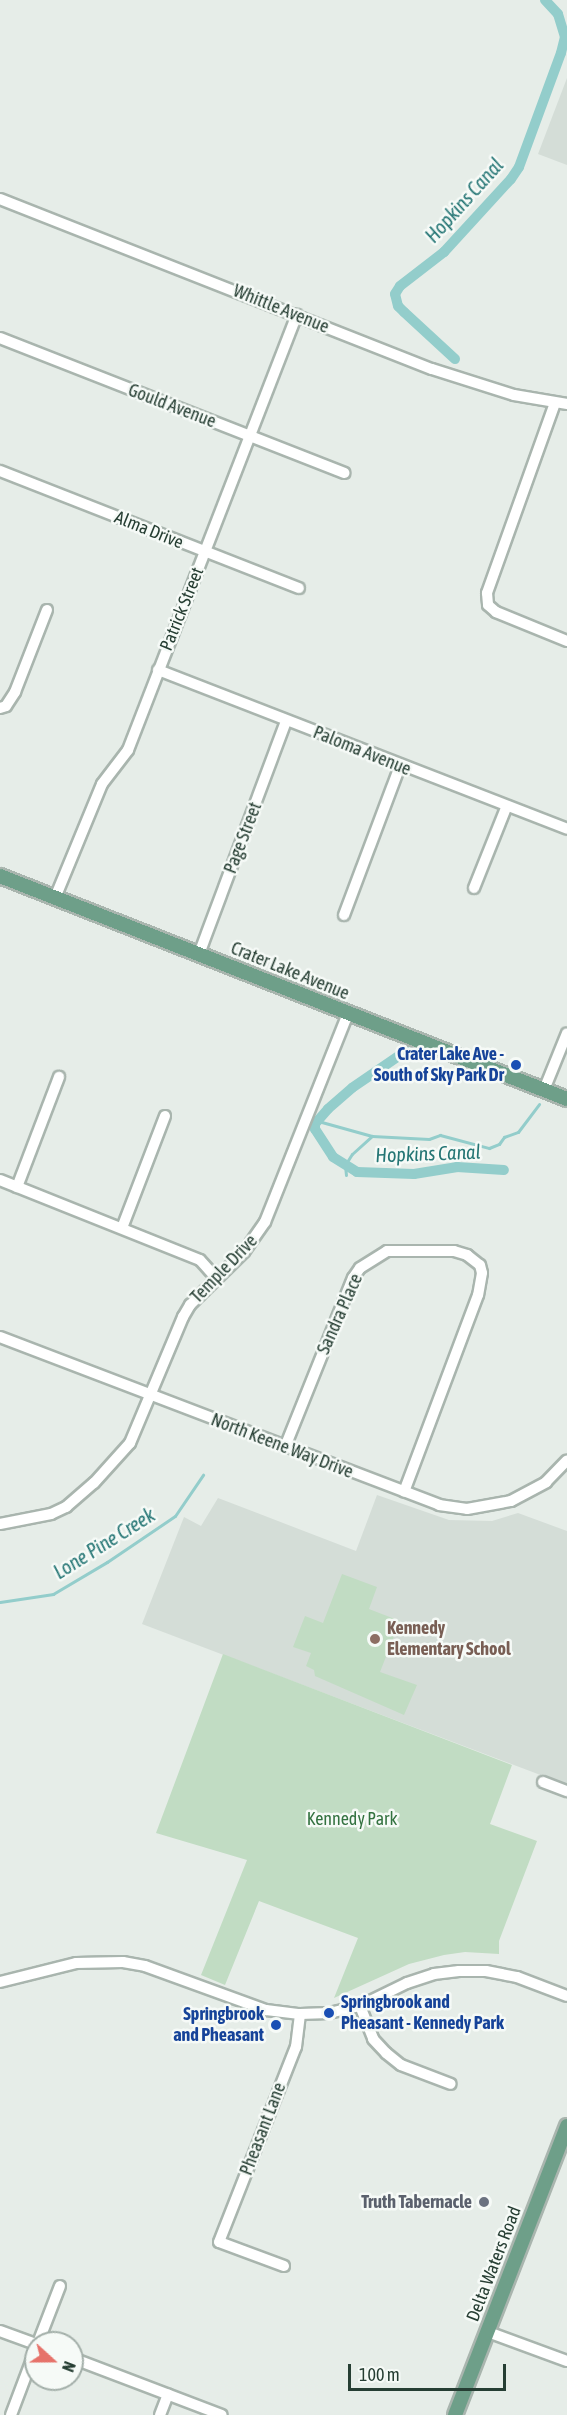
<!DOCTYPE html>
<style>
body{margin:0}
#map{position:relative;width:567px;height:2415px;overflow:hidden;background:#e6ede8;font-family:"Asap Condensed",sans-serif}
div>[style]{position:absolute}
.built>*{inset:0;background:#d4ddd7}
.green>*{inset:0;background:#c1dcc3}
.stream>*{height:3px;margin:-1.5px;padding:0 1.5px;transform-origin:1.5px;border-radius:1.5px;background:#93cdcb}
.canal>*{height:10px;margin:-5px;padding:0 5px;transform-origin:5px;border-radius:5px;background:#93cdcb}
.roads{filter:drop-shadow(2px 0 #a9b5ae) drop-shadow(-2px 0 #a9b5ae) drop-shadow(0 2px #a9b5ae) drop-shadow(0 -2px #a9b5ae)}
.minor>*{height:10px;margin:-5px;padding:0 5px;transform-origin:5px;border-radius:5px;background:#fff}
.major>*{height:14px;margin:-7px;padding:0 7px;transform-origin:7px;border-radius:7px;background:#6e9f89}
.dots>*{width:16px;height:16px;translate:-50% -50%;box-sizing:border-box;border:3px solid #f6faf7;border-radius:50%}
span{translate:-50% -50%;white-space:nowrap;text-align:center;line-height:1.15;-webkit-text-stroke:5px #f6faf7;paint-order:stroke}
.street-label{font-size:18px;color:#263e33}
.transit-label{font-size:18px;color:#164399;font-weight:700}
.right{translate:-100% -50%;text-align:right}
.left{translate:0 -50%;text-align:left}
.education-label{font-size:18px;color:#785e54;font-weight:700}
.park-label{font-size:18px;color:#337240}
.worship-label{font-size:18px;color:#5b616d;font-weight:700}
.water-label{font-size:20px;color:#247574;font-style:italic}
.north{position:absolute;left:24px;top:2331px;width:60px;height:60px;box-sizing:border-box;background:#f6faf7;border:2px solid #a3afa9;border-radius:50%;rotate:111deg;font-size:16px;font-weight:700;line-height:24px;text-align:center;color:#263e33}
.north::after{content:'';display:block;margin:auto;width:21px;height:27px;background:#e6726a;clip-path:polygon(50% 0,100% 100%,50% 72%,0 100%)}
.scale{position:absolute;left:348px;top:2364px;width:158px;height:27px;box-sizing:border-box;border:3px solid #263e33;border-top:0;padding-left:8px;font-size:18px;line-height:21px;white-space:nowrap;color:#263e33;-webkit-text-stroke:4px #f6faf7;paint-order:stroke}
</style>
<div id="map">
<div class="built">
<div style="clip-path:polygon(567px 78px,567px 165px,538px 154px)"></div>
<div style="clip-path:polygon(377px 1495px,449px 1520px,492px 1521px,518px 1513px,567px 1531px,567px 1785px,142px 1624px,184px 1517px,201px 1526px,218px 1498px,356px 1551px)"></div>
</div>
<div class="green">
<div style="clip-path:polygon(342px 1574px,377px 1587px,369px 1609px,400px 1621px,380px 1672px,417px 1685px,404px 1715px,315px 1676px,314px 1670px,306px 1666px,311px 1653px,293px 1647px,305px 1616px,323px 1623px)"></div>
<div style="clip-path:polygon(223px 1654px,512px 1765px,490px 1824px,537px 1841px,499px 1941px,499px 1954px,465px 1952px,444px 1955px,409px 1964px,334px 1998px,358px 1938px,259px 1901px,225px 1985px,201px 1975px,247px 1860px,156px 1833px)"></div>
</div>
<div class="stream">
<div style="left:318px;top:1121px;width:56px;rotate:15.5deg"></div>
<div style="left:346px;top:1175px;width:10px;rotate:-96deg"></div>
<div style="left:345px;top:1165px;width:13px;rotate:-58deg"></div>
<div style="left:352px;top:1154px;width:27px;rotate:-42deg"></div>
<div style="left:372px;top:1136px;width:57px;rotate:3deg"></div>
<div style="left:429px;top:1139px;width:12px;rotate:-20deg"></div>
<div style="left:440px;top:1135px;width:51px;rotate:14.9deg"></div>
<div style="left:489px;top:1148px;width:11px;rotate:-22deg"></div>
<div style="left:499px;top:1144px;width:9px;rotate:-54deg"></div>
<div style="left:504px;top:1137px;width:15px;rotate:-20deg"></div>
<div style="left:518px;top:1132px;width:35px;rotate:-53deg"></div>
<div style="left:0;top:1602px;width:54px;rotate:-8.6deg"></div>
<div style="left:53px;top:1594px;width:63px;rotate:-30.7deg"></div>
<div style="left:107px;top:1562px;width:82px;rotate:-34.1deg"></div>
<div style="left:175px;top:1516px;width:50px;rotate:-55.7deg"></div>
</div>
<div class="canal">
<div style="left:455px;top:359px;width:69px;rotate:-137.3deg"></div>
<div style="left:404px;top:312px;width:8px;rotate:-135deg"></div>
<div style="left:398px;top:306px;width:12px;rotate:-104deg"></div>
<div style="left:395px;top:294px;width:9px;rotate:-58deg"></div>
<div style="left:400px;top:286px;width:56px;rotate:-37.7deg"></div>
<div style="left:444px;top:252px;width:99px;rotate:-47.5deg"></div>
<div style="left:511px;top:179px;width:14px;rotate:-56deg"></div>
<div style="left:519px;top:167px;width:121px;rotate:-69.8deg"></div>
<div style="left:561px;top:53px;width:16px;rotate:-76deg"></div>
<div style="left:565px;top:37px;width:24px;rotate:-107deg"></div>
<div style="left:558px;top:14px;width:19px;rotate:-133deg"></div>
<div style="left:406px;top:1051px;width:65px;rotate:145.6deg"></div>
<div style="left:352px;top:1088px;width:32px;rotate:139deg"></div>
<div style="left:328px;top:1109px;width:20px;rotate:131deg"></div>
<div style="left:315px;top:1124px;width:5px;rotate:90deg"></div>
<div style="left:315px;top:1129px;width:33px;rotate:57deg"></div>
<div style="left:333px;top:1157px;width:28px;rotate:32deg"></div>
<div style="left:357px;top:1172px;width:57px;rotate:2deg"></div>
<div style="left:414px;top:1174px;width:44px;rotate:-9.2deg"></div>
<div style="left:457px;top:1167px;width:47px;rotate:3.7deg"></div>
</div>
<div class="roads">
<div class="minor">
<div style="left:0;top:199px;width:464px;rotate:21.5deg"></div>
<div style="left:432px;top:369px;width:86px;rotate:17.6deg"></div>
<div style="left:514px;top:395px;width:54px;rotate:9.6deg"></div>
<div style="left:0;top:338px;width:370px;rotate:21.4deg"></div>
<div style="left:555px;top:403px;width:202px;rotate:109.7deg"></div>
<div style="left:487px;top:593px;width:12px;rotate:85deg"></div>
<div style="left:488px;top:605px;width:11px;rotate:41deg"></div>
<div style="left:496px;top:612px;width:77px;rotate:22.2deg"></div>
<div style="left:0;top:471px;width:321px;rotate:21.4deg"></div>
<div style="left:158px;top:670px;width:439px;rotate:21.2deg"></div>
<div style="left:0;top:708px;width:6px;rotate:-18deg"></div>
<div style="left:6px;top:706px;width:17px;rotate:-57deg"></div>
<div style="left:15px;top:692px;width:88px;rotate:-68.7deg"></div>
<div style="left:474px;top:888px;width:86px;rotate:-68.2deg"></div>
<div style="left:55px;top:898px;width:123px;rotate:-67.6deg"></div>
<div style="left:102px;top:784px;width:43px;rotate:-52.6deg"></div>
<div style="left:128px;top:750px;width:467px;rotate:-68.8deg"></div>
<div style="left:344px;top:915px;width:159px;rotate:-69.4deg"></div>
<div style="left:199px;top:954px;width:249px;rotate:-69.5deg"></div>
<div style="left:544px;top:1090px;width:61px;rotate:-68deg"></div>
<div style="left:0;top:1180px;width:215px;rotate:21.8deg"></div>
<div style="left:200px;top:1260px;width:24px;rotate:48deg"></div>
<div style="left:17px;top:1187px;width:118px;rotate:-69.1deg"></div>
<div style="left:122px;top:1228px;width:120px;rotate:-69deg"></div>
<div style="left:0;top:1337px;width:470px;rotate:20.9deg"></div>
<div style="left:439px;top:1505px;width:28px;rotate:8deg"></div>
<div style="left:467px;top:1509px;width:45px;rotate:-10.3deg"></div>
<div style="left:511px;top:1501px;width:40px;rotate:-28deg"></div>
<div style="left:546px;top:1482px;width:30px;rotate:-46deg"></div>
<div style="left:285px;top:1447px;width:182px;rotate:-68.1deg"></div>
<div style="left:353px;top:1278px;width:12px;rotate:-55deg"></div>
<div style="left:360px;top:1268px;width:32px;rotate:-32deg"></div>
<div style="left:387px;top:1251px;width:67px"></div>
<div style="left:454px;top:1251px;width:14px;rotate:17deg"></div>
<div style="left:467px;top:1255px;width:16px;rotate:38deg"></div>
<div style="left:480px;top:1265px;width:8px;rotate:76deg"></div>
<div style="left:482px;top:1273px;width:22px;rotate:100deg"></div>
<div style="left:478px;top:1295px;width:210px;rotate:110.6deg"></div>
<div style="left:0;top:1524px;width:52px;rotate:-11.1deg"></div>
<div style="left:51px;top:1514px;width:17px;rotate:-25deg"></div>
<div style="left:66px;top:1507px;width:37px;rotate:-41deg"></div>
<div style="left:94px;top:1483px;width:54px;rotate:-48deg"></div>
<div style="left:130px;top:1443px;width:137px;rotate:-67.2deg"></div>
<div style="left:183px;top:1317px;width:14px;rotate:-60deg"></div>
<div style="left:190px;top:1305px;width:76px;rotate:-44.5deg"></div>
<div style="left:244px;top:1252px;width:37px;rotate:-55deg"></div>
<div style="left:265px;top:1222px;width:225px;rotate:-68.3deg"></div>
<div style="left:543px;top:1782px;width:26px;rotate:21deg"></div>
<div style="left:0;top:1982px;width:78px;rotate:-14deg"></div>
<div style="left:76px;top:1963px;width:47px;rotate:-1.2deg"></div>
<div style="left:123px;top:1962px;width:22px;rotate:10deg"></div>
<div style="left:145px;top:1966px;width:129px;rotate:20deg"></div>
<div style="left:266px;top:2010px;width:34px;rotate:7deg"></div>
<div style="left:300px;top:2014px;width:29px;rotate:-2deg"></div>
<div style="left:329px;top:2013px;width:32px;rotate:-13deg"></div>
<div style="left:360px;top:2006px;width:52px;rotate:-26.1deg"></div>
<div style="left:407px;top:1983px;width:28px;rotate:-18deg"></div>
<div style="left:434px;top:1974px;width:25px;rotate:-7deg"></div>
<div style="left:459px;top:1971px;width:27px"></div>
<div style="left:486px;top:1971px;width:32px;rotate:11deg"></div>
<div style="left:517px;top:1977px;width:53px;rotate:20.8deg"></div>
<div style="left:360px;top:2006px;width:35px;rotate:68deg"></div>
<div style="left:373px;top:2039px;width:19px;rotate:47deg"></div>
<div style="left:386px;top:2053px;width:19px;rotate:39deg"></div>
<div style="left:401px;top:2065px;width:53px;rotate:20.8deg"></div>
<div style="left:284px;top:2266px;width:69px;rotate:-159.7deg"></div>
<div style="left:219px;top:2242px;width:210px;rotate:-68.5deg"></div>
<div style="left:296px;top:2047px;width:33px;rotate:-83deg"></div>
<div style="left:0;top:2331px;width:38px;rotate:20deg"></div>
<div style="left:488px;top:2332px;width:84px;rotate:20.2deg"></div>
<div style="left:38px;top:2343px;width:61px;rotate:-68.9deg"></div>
<div style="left:72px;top:2358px;width:160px;rotate:20.8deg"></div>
<div style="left:11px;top:2415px;width:71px;rotate:-69.3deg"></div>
<div style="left:160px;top:2415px;width:22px;rotate:-69deg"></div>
</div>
<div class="major">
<div style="left:0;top:876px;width:609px;rotate:21.47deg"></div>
<div style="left:455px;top:2415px;width:310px;rotate:-68.8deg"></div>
</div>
</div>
<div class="dots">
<div style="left:516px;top:1065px;background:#1a4fb4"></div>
<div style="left:375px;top:1639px;background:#8d6e63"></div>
<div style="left:329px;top:2013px;background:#1a4fb4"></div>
<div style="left:276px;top:2025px;background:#1a4fb4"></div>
<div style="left:484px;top:2202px;background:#6b7280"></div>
</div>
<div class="street-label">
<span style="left:281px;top:309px;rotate:22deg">Whittle Avenue</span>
<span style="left:172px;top:406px;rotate:21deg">Gould Avenue</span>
<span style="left:149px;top:530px;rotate:22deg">Alma Drive</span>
<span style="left:182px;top:609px;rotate:-68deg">Patrick Street</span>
<span style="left:362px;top:751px;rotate:22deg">Paloma Avenue</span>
<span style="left:243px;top:838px;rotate:-69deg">Page Street</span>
<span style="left:290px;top:971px;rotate:22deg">Crater Lake Avenue</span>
<span style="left:224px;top:1269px;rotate:-46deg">Temple Drive</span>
<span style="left:340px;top:1314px;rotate:-66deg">Sandra Place</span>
<span style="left:282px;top:1446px;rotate:21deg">North Keene Way Drive</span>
<span style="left:263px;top:2129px;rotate:-69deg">Pheasant Lane</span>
<span style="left:494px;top:2264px;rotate:-69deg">Delta Waters Road</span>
</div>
<div class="transit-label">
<span class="right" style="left:504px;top:1065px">Crater Lake Ave -<br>South of Sky Park Dr</span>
<span class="left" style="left:341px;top:2013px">Springbrook and<br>Pheasant - Kennedy Park</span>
<span class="right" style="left:264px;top:2025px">Springbrook<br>and Pheasant</span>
</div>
<div class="education-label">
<span class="left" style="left:387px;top:1639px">Kennedy<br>Elementary School</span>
</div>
<div class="park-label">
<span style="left:352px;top:1819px">Kennedy Park</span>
</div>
<div class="worship-label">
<span class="right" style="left:472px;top:2202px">Truth Tabernacle</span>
</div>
<div class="water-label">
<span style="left:464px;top:200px;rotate:-48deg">Hopkins Canal</span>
<span style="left:428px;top:1153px;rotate:-2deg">Hopkins Canal</span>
<span style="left:104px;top:1543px;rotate:-32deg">Lone Pine Creek</span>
</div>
<div class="north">N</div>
<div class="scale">100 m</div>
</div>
